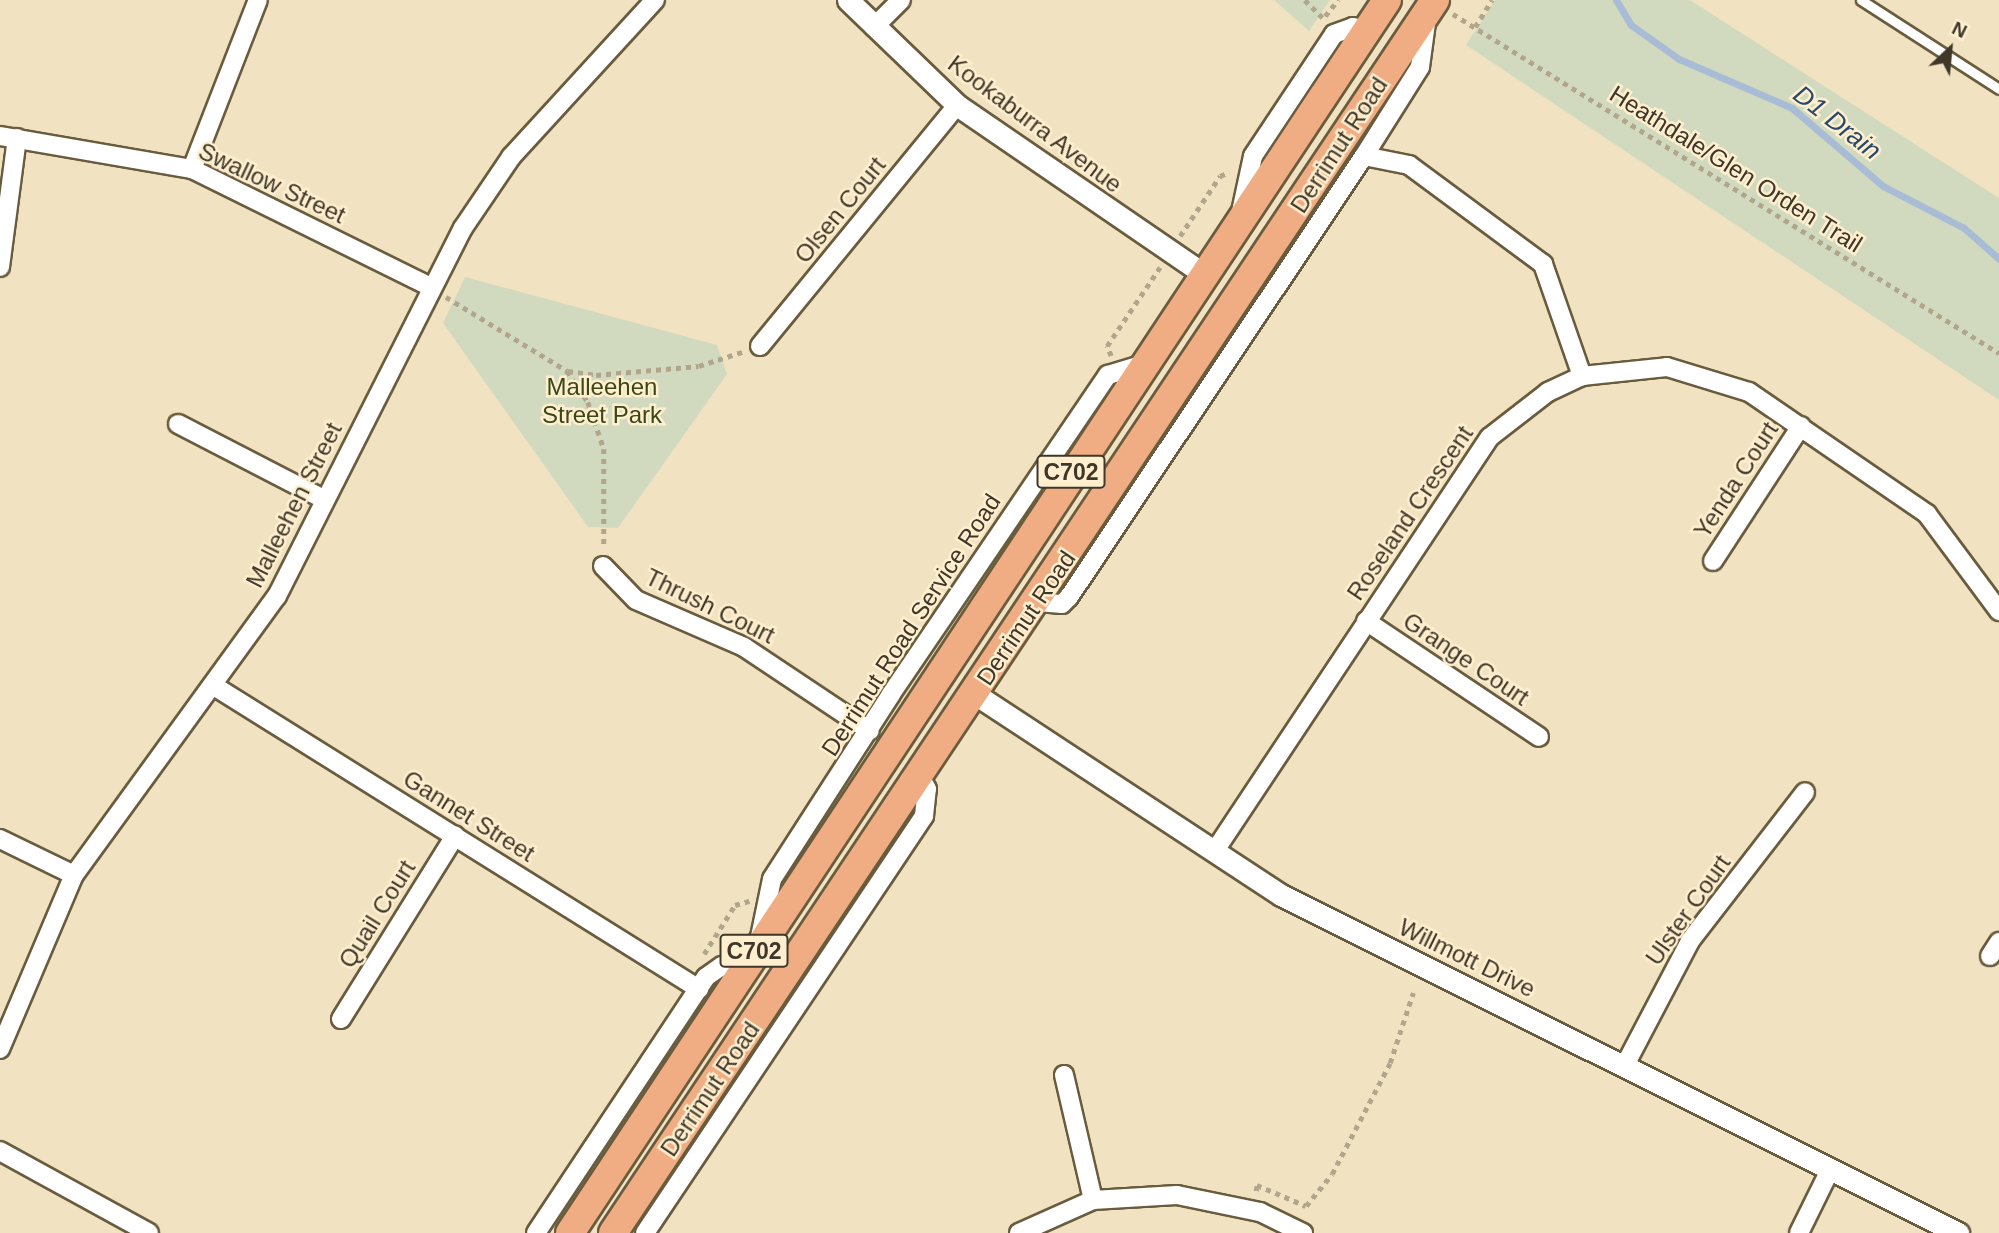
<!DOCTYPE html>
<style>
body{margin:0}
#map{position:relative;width:1999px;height:1233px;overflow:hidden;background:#f1e2c1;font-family:Arial,sans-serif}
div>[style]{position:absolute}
.green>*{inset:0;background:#d1dabf}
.stream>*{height:7px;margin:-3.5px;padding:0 3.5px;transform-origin:3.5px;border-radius:3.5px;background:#a8bdd5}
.path>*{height:4.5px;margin-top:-2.25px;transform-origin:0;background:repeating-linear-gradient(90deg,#b1a58b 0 5px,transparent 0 10px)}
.roads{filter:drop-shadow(2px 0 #695c3e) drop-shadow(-2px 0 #695c3e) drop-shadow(0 2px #695c3e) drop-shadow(0 -2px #695c3e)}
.service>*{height:9px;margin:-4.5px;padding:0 4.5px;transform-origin:4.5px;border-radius:4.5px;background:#fff}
.minor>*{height:18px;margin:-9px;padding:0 9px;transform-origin:9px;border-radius:9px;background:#fff}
.tertiary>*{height:21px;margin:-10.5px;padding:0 10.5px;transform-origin:10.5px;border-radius:10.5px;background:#fff}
.trunk>*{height:28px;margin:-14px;padding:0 14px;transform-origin:14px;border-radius:14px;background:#f0ac82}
span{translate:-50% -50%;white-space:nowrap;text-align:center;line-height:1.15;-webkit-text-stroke:5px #ffefce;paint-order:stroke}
.shield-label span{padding:2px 5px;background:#ffefce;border:2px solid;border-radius:5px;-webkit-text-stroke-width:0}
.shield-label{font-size:23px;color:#3e372a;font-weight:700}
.street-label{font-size:24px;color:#3e372a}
.park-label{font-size:24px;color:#3a4717}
.water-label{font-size:26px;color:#29496c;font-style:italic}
.north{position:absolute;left:1915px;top:14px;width:70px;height:70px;-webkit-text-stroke:5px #ffefce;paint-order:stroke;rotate:26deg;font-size:19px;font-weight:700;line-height:28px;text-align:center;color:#3e372a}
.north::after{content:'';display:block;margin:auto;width:24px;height:32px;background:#3e372a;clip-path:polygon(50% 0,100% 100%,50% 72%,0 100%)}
</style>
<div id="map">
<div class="green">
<div style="clip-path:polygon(1274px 0,1330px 0,1309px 31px)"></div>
<div style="clip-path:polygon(1495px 0,1690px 0,1999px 198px,1999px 400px,1466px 45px)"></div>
<div style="clip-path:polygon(465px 277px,717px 345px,727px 374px,618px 528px,588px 527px,443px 323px)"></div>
</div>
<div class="stream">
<div style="left:1616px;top:0;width:29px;rotate:59deg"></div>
<div style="left:1631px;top:25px;width:59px;rotate:35.3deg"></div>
<div style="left:1679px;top:59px;width:123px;rotate:23.4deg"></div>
<div style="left:1792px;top:108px;width:120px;rotate:40.6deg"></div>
<div style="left:1883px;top:186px;width:91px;rotate:27.4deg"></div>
<div style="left:1964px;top:228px;width:47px;rotate:41.5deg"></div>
</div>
<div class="path">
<div style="left:1305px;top:0;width:25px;rotate:45deg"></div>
<div style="left:1453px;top:14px;width:643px;rotate:31.84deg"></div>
<div style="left:1325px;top:16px;width:21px;rotate:-51deg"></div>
<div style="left:1475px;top:27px;width:32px;rotate:-58deg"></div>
<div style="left:1180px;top:236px;width:72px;rotate:-56.3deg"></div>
<div style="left:1220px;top:176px;width:10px;rotate:-24deg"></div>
<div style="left:446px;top:297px;width:142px;rotate:31.4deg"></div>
<div style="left:567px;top:371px;width:37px;rotate:56deg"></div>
<div style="left:588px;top:402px;width:50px;rotate:71.2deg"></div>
<div style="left:604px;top:449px;width:98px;rotate:90deg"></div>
<div style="left:1111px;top:356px;width:11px;rotate:-112deg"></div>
<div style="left:1107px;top:346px;width:95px;rotate:-56.1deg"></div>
<div style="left:568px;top:371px;width:28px;rotate:8deg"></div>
<div style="left:596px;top:375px;width:103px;rotate:-5deg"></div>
<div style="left:699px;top:366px;width:48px;rotate:-18.1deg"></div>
<div style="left:704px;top:954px;width:58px;rotate:-57.7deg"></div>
<div style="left:735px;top:905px;width:15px;rotate:-16deg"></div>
<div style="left:1256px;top:1191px;width:6px;rotate:-81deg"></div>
<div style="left:1257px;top:1185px;width:53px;rotate:23.2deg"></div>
<div style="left:1306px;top:1206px;width:41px;rotate:-50.9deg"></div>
<div style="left:1332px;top:1174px;width:125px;rotate:-62.4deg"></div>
<div style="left:1390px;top:1063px;width:74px;rotate:-71.8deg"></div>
</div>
<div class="roads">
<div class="service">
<div style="left:1861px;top:0;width:164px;rotate:32.8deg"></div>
</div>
<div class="minor">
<div style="left:874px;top:27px;width:38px;rotate:-45deg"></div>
<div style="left:0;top:136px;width:195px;rotate:9.8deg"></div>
<div style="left:192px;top:169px;width:267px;rotate:26.3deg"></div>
<div style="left:1364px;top:156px;width:46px;rotate:11.3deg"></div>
<div style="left:1409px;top:165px;width:167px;rotate:36.5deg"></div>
<div style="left:1543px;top:264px;width:119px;rotate:70.8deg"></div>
<div style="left:192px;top:169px;width:181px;rotate:-68.7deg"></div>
<div style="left:1241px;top:212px;width:57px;rotate:-77.9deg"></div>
<div style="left:1253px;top:156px;width:146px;rotate:-56.4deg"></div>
<div style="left:1334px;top:34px;width:20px;rotate:-20deg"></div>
<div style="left:1353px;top:27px;width:14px;rotate:12deg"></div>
<div style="left:0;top:267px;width:130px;rotate:-82.5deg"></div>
<div style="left:760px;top:346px;width:311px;rotate:-50.7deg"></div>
<div style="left:178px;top:424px;width:165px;rotate:27.3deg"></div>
<div style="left:1713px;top:561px;width:161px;rotate:-56.9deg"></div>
<div style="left:603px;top:566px;width:47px;rotate:45.9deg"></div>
<div style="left:636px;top:600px;width:118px;rotate:23.5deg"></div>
<div style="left:744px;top:647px;width:151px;rotate:33.7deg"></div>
<div style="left:1038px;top:602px;width:24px;rotate:5deg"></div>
<div style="left:1062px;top:604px;width:10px;rotate:-45deg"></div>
<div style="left:1069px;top:597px;width:531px;rotate:-56.22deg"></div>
<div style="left:1364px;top:156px;width:105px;rotate:-57.8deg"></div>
<div style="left:1420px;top:67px;width:52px;rotate:-82.3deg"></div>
<div style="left:1366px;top:621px;width:208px;rotate:33.8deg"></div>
<div style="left:214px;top:686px;width:572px;rotate:31.99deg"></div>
<div style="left:0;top:839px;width:82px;rotate:25.9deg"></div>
<div style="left:1214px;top:852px;width:498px;rotate:-56.4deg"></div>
<div style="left:1490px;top:437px;width:73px;rotate:-37.8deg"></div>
<div style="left:1548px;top:392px;width:38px;rotate:-25deg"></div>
<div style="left:1582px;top:376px;width:85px;rotate:-6deg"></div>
<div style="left:1667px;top:367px;width:86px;rotate:17deg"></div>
<div style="left:1749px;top:392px;width:216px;rotate:34.4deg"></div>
<div style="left:1927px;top:514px;width:121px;rotate:53.4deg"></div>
<div style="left:760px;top:937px;width:59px;rotate:-78.3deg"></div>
<div style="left:772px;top:879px;width:220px;rotate:-57.2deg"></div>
<div style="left:891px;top:694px;width:386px;rotate:-55.8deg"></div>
<div style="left:1108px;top:375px;width:37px;rotate:-17deg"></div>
<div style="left:1990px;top:956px;width:17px;rotate:-57deg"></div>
<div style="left:341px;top:1019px;width:216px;rotate:-58.1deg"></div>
<div style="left:0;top:1049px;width:189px;rotate:-67deg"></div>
<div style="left:74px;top:875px;width:345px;rotate:-54deg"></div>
<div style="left:277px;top:596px;width:412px;rotate:-63.2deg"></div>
<div style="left:463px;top:228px;width:86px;rotate:-55.9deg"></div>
<div style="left:511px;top:157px;width:213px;rotate:-47.5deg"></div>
<div style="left:1625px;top:1065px;width:140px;rotate:-62.3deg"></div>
<div style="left:1690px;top:941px;width:188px;rotate:-52.3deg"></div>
<div style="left:1064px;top:1075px;width:128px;rotate:76.9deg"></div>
<div style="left:0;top:1151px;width:170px;rotate:28.8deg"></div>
<div style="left:536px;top:1233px;width:307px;rotate:-56.4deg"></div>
<div style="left:706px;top:977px;width:19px;rotate:-35deg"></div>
<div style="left:722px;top:966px;width:24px;rotate:-5deg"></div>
<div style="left:645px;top:1233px;width:502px;rotate:-56.21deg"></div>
<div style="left:924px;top:816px;width:27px;rotate:-84deg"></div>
<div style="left:927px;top:789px;width:14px;rotate:-120deg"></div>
<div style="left:1019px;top:1233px;width:81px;rotate:-24deg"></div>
<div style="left:1093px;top:1200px;width:84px;rotate:-3.4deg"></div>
<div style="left:1177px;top:1195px;width:85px;rotate:11.6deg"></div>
<div style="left:1260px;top:1212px;width:48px;rotate:26deg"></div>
<div style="left:1799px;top:1233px;width:70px;rotate:-63.8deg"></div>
</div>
<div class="tertiary">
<div style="left:848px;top:0;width:151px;rotate:43.9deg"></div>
<div style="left:957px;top:105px;width:299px;rotate:34.4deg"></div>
<div style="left:975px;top:694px;width:366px;rotate:33.3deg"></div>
<div style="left:1281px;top:895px;width:757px;rotate:26.53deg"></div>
</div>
<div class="trunk">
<div style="left:570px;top:1233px;width:1479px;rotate:-56.47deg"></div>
<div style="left:613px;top:1233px;width:1482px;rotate:-56.31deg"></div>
</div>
</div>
<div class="shield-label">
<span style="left:1071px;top:472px">C702</span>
<span style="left:754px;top:951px">C702</span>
</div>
<div class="street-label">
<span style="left:1035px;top:124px;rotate:37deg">Kookaburra Avenue</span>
<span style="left:1339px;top:145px;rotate:-57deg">Derrimut Road</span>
<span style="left:1736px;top:169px;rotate:32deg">Heathdale/Glen Orden Trail</span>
<span style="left:272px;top:183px;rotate:25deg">Swallow Street</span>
<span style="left:840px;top:210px;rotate:-51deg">Olsen Court</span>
<span style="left:1736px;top:480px;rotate:-57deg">Yenda Court</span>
<span style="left:294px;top:505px;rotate:-63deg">Malleehen Street</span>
<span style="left:1410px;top:513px;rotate:-56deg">Roseland Crescent</span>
<span style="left:710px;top:606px;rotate:26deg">Thrush Court</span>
<span style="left:1026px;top:618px;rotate:-56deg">Derrimut Road</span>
<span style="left:911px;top:625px;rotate:-57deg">Derrimut Road Service Road</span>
<span style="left:1466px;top:659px;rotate:34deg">Grange Court</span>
<span style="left:469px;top:816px;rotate:32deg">Gannet Street</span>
<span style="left:1688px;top:910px;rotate:-55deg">Ulster Court</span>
<span style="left:377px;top:914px;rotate:-58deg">Quail Court</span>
<span style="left:1467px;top:958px;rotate:26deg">Willmott Drive</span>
<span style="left:710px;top:1089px;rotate:-56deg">Derrimut Road</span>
</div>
<div class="park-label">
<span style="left:602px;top:401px">Malleehen<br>Street Park</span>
</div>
<div class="water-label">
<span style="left:1837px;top:123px;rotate:38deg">D1 Drain</span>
</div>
<div class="north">N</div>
</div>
